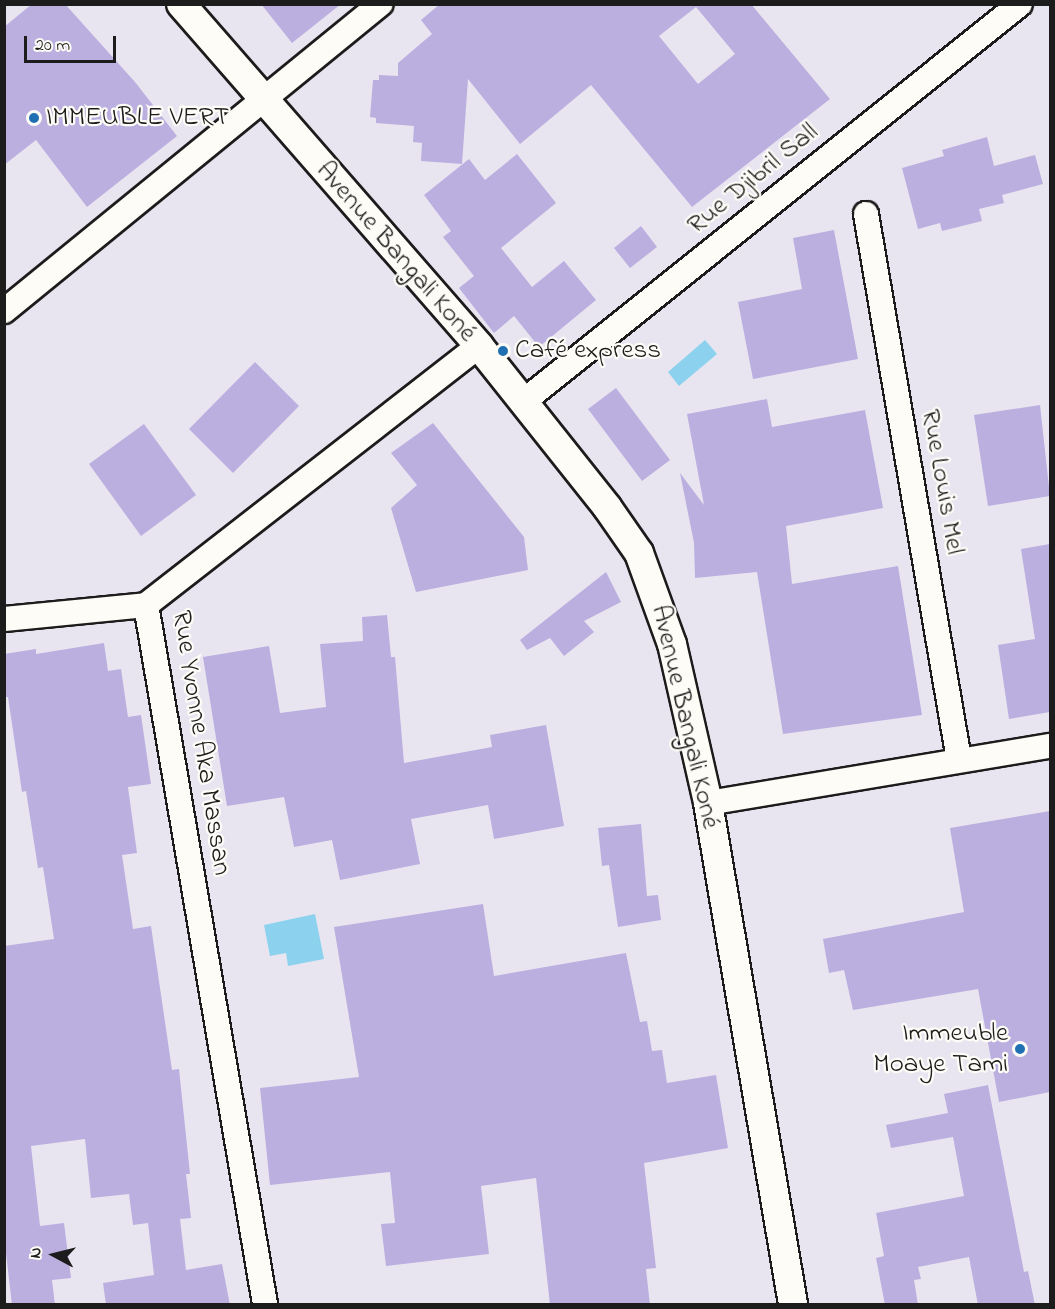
<!DOCTYPE html>
<meta charset="utf-8">
<style>
body{margin:0}
#map{position:relative;width:1055px;height:1309px;overflow:hidden;background:#e9e5f0;font-family:"Indie Flower",sans-serif}
div>[style]{position:absolute}
.water>*{inset:0;background:#8cd2ee}
.building>*{inset:0;background:#bbafe0}
.roads{filter:drop-shadow(2px 0 #1c1c1c) drop-shadow(-2px 0 #1c1c1c) drop-shadow(0 2px #1c1c1c) drop-shadow(0 -2px #1c1c1c)}
.minor>*{height:24px;margin:-12px;padding:0 12px;transform-origin:12px;border-radius:12px;background:#fdfcf7}
.tertiary>*{height:28px;margin:-14px;padding:0 14px;transform-origin:14px;border-radius:14px;background:#fdfcf7}
.dots>*{width:16px;height:16px;translate:-50% -50%;box-sizing:border-box;border:3px solid #fdfcf7;border-radius:50%}
span{translate:-50% -50%;white-space:nowrap;text-align:center;line-height:1.15;-webkit-text-stroke:4.5px #fdfcf7;paint-order:stroke}
.poi-label{font-size:27px;color:#1c1c1c}
.left{translate:0 -50%;text-align:left}
.right{translate:-100% -50%;text-align:right}
.street-label{font-size:27px;color:#1c1c1c}
.frame{position:absolute;inset:0;border:6px solid #1c1c1c;pointer-events:none}
.north{position:absolute;left:24px;top:1225px;width:60px;height:60px;-webkit-text-stroke:4px #fdfcf7;paint-order:stroke;rotate:277deg;font-size:16px;font-weight:700;line-height:24px;text-align:center;color:#1c1c1c}
.north::after{content:'';display:block;margin:auto;width:21px;height:27px;background:#1c1c1c;clip-path:polygon(50% 0,100% 100%,50% 72%,0 100%)}
.scale{position:absolute;left:24px;top:36px;width:92px;height:27px;box-sizing:border-box;border:3px solid #1c1c1c;border-top:0;padding-left:8px;font-size:18px;line-height:21px;white-space:nowrap;color:#1c1c1c;-webkit-text-stroke:4px #fdfcf7;paint-order:stroke}
</style>
<div id="map">
<div class="water">
<div style="clip-path:polygon(705px 340px,717px 354px,679px 386px,668px 372px)"></div>
<div style="clip-path:polygon(315px 914px,324px 959px,288px 966px,286px 953px,270px 956px,264px 925px)"></div>
</div>
<div class="building">
<div style="clip-path:polygon(32px 4px,65px 4px,135px 82px,177px 136px,87px 207px,36px 140px,4px 165px,4px 27px)"></div>
<div style="clip-path:polygon(261px 4px,341px 4px,292px 43px)"></div>
<div style="clip-path:polygon(evenodd,440px 4px,751px 4px,830px 99px,692px 207px,591px 85px,520px 144px,468px 79px,462px 164px,421px 161px,422px 143px,413px 142px,414px 126px,376px 123px,376px 118px,370px 117px,373px 80px,379px 80px,379px 75px,398px 76px,398px 63px,432px 34px,421px 20px,440px 4px,696px 7px,735px 54px,698px 84px,659px 36px,696px 7px)"></div>
<div style="clip-path:polygon(987px 137px,994px 166px,1035px 155px,1043px 184px,1002px 195px,1004px 203px,979px 209px,982px 221px,942px 231px,940px 223px,918px 229px,902px 168px,944px 156px,942px 150px)"></div>
<div style="clip-path:polygon(517px 154px,556px 203px,501px 248px,532px 287px,564px 261px,596px 300px,539px 347px,514px 316px,494px 333px,459px 288px,474px 276px,443px 237px,451px 231px,424px 195px,469px 159px,485px 180px)"></div>
<div style="clip-path:polygon(641px 226px,657px 247px,630px 268px,614px 248px)"></div>
<div style="clip-path:polygon(834px 230px,858px 359px,753px 379px,738px 302px,802px 289px,793px 238px)"></div>
<div style="clip-path:polygon(255px 362px,299px 406px,233px 473px,189px 429px)"></div>
<div style="clip-path:polygon(616px 388px,670px 460px,642px 481px,588px 409px)"></div>
<div style="clip-path:polygon(767px 399px,772px 427px,865px 410px,883px 508px,786px 526px,792px 584px,898px 566px,922px 715px,783px 734px,757px 572px,695px 578px,694px 543px,680px 473px,704px 505px,687px 414px)"></div>
<div style="clip-path:polygon(1040px 405px,1050px 496px,988px 506px,974px 415px)"></div>
<div style="clip-path:polygon(433px 423px,524px 537px,528px 570px,416px 592px,391px 508px,417px 485px,391px 453px)"></div>
<div style="clip-path:polygon(144px 424px,196px 495px,141px 536px,89px 464px)"></div>
<div style="clip-path:polygon(1050px 544px,1050px 712px,1009px 719px,998px 645px,1035px 639px,1021px 549px)"></div>
<div style="clip-path:polygon(606px 572px,621px 602px,584px 621px,594px 632px,564px 656px,550px 638px,527px 650px,520px 640px)"></div>
<div style="clip-path:polygon(387px 615px,391px 657px,395px 657px,404px 763px,492px 747px,490px 735px,546px 725px,564px 826px,494px 839px,488px 805px,411px 819px,420px 864px,340px 880px,332px 840px,294px 847px,284px 797px,227px 806px,203px 657px,269px 646px,280px 713px,326px 707px,320px 644px,363px 641px,362px 617px)"></div>
<div style="clip-path:polygon(104px 643px,108px 671px,121px 669px,128px 717px,141px 715px,151px 784px,128px 787px,137px 853px,122px 855px,133px 929px,151px 926px,172px 1070px,179px 1069px,190px 1174px,186px 1174px,191px 1218px,180px 1219px,186px 1270px,222px 1264px,230px 1305px,106px 1305px,103px 1283px,154px 1275px,148px 1223px,133px 1225px,129px 1194px,91px 1198px,85px 1139px,31px 1146px,40px 1226px,64px 1223px,71px 1278px,52px 1280px,55px 1305px,12px 1305px,4px 1236px,4px 946px,54px 939px,43px 867px,38px 868px,26px 791px,22px 792px,8px 697px,4px 697px,4px 654px,36px 649px,36px 654px)"></div>
<div style="clip-path:polygon(1050px 811px,1050px 1092px,999px 1102px,978px 989px,853px 1010px,844px 970px,829px 973px,823px 939px,964px 912px,950px 828px)"></div>
<div style="clip-path:polygon(641px 824px,647px 896px,658px 895px,661px 920px,618px 927px,609px 865px,602px 866px,598px 828px)"></div>
<div style="clip-path:polygon(483px 904px,494px 976px,626px 953px,640px 1022px,647px 1021px,652px 1051px,662px 1050px,667px 1083px,716px 1075px,728px 1148px,644px 1163px,656px 1268px,646px 1269px,650px 1305px,550px 1305px,536px 1178px,481px 1186px,489px 1254px,386px 1266px,381px 1224px,395px 1223px,390px 1172px,270px 1185px,260px 1088px,359px 1077px,334px 927px)"></div>
<div style="clip-path:polygon(988px 1085px,1024px 1272px,1028px 1271px,1035px 1305px,978px 1305px,969px 1257px,918px 1267px,921px 1279px,914px 1280px,918px 1305px,885px 1305px,876px 1258px,884px 1256px,876px 1213px,964px 1196px,953px 1137px,891px 1148px,886px 1125px,948px 1113px,944px 1094px)"></div>
</div>
<div class="roads">
<div class="minor">
<div style="left:866px;top:214px;width:554px;rotate:80.33deg"></div>
<div style="left:4px;top:311px;width:486px;rotate:-39.2deg"></div>
<div style="left:524px;top:401px;width:635px;rotate:-38.67deg"></div>
<div style="left:4px;top:619px;width:143px;rotate:-5.6deg"></div>
<div style="left:708px;top:803px;width:347px;rotate:-9.5deg"></div>
<div style="left:265px;top:1304px;width:709px;rotate:-99.66deg"></div>
<div style="left:146px;top:605px;width:422px;rotate:-37.9deg"></div>
</div>
<div class="tertiary">
<div style="left:181px;top:4px;width:454px;rotate:48.9deg"></div>
<div style="left:479px;top:346px;width:206px;rotate:51.5deg"></div>
<div style="left:607px;top:507px;width:56px;rotate:55.2deg"></div>
<div style="left:639px;top:553px;width:97px;rotate:70.1deg"></div>
<div style="left:672px;top:644px;width:163px;rotate:77.2deg"></div>
<div style="left:708px;top:803px;width:508px;rotate:80.37deg"></div>
</div>
</div>
<div class="dots">
<div style="left:34px;top:118px;background:#1f6fb2"></div>
<div style="left:503px;top:351px;background:#1f6fb2"></div>
<div style="left:1020px;top:1049px;background:#1f6fb2"></div>
</div>
<div class="poi-label">
<span class="left" style="left:46px;top:118px">IMMEUBLE VERT</span>
<span class="left" style="left:515px;top:351px">Café express</span>
<span class="right" style="left:1008px;top:1049px">Immeuble<br>Moaye Tami</span>
</div>
<div class="street-label">
<span style="left:753px;top:179px;rotate:-39deg">Rue Djibril Sall</span>
<span style="left:396px;top:252px;rotate:49deg">Avenue Bangali Koné</span>
<span style="left:942px;top:482px;rotate:80deg">Rue Louis Mel</span>
<span style="left:685px;top:717px;rotate:77deg">Avenue Bangali Koné</span>
<span style="left:201px;top:743px;rotate:81deg">Rue Yvonne Aka Massan</span>
</div>
<div class="frame"></div>
<div class="north">N</div>
<div class="scale">20 m</div>
</div>
